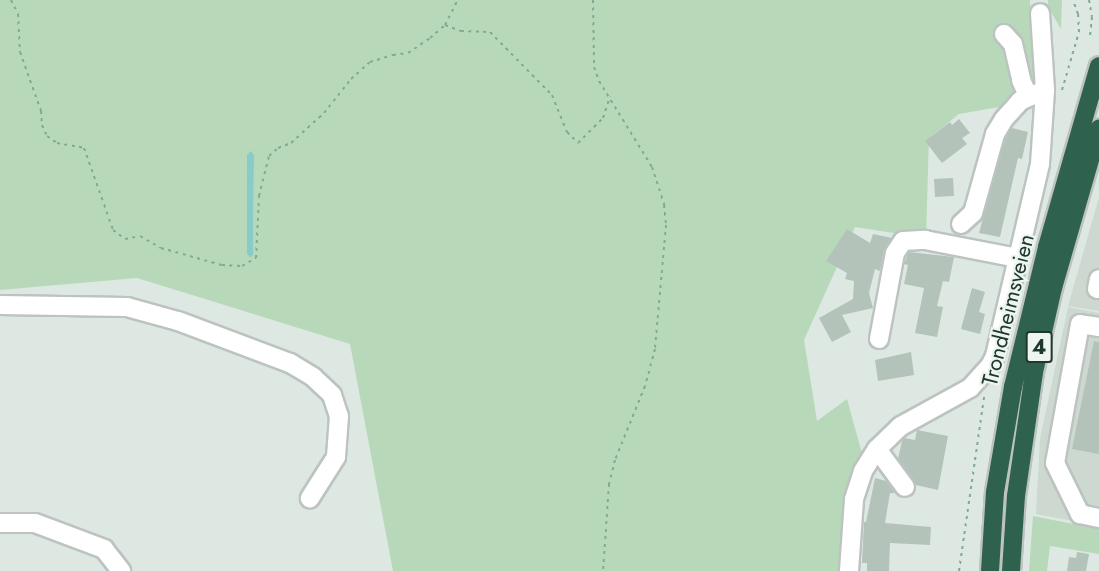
<!DOCTYPE html>
<style>
body{margin:0}
#map{position:relative;width:1099px;height:571px;overflow:hidden;background:#dde8e2;font-family:Jost,sans-serif}
div>[style]{position:absolute}
.built>*{inset:0;background:#ccd8d0}
.green>*{inset:0;background:#b7d9ba}
.water>*{inset:0;background:#87ccca}
.building>*{inset:0;background:#b3c3ba}
.path>*{height:2px;margin-top:-1px;transform-origin:0;background:repeating-linear-gradient(90deg,#7fab95 0 3px,transparent 0 7.5px)}
.roads{filter:drop-shadow(2px 0 #bcc3c0) drop-shadow(-2px 0 #bcc3c0) drop-shadow(0 2px #bcc3c0) drop-shadow(0 -2px #bcc3c0)}
.minor>*{height:18px;margin:-9px;padding:0 9px;transform-origin:9px;border-radius:9px;background:#fff}
.highway>*{height:18px;margin:-9px;padding:0 9px;transform-origin:9px;border-radius:9px;background:#2e614e}
span{translate:-50% -50%;white-space:nowrap;text-align:center;line-height:1.15;-webkit-text-stroke:4.5px #edf5f0;paint-order:stroke}
.shield-label span{padding:2px 4px;background:#edf5f0;border:2px solid;border-radius:4px;-webkit-text-stroke-width:0}
.shield-label{font-size:21px;color:#20372d;font-weight:700}
.street-label{font-size:22px;color:#20372d}
</style>
<div id="map">
<div class="built">
<div style="clip-path:polygon(1099px 197px,1099px 311px,1068px 306px)"></div>
<div style="clip-path:polygon(1068px 307px,1099px 313px,1099px 526px,1036px 514px,1040px 439px)"></div>
</div>
<div class="green">
<div style="clip-path:polygon(evenodd,0 0,1030px 0,1034px 101px,959px 114px,929px 138px,926px 238px,855px 227px,804px 340px,817px 421px,847px 399px,863px 457px,849px 571px,393px 571px,350px 344px,137px 278px,0 290px,0 0,251px 152px,254px 156px,253px 255px,250px 258px,247px 254px,247px 156px,251px 152px)"></div>
<div style="clip-path:polygon(1048px 0,1062px 0,1061px 29px,1048px 7px)"></div>
<div style="clip-path:polygon(1033px 516px,1099px 529px,1099px 554px,1050px 546px,1047px 571px,1029px 571px)"></div>
</div>
<div class="water">
<div style="clip-path:polygon(251px 151px,254px 155px,253px 255px,250px 258px,247px 254px,247px 155px)"></div>
</div>
<div class="building">
<div style="clip-path:polygon(959px 119px,970px 133px,962px 138px,967px 144px,942px 163px,925px 141px,950px 122px,952px 125px)"></div>
<div style="clip-path:polygon(1012px 128px,1028px 132px,1022px 159px,1018px 158px,1000px 237px,979px 233px,1005px 138px)"></div>
<div style="clip-path:polygon(953px 178px,954px 196px,935px 197px,934px 179px)"></div>
<div style="clip-path:polygon(847px 229px,870px 243px,873px 234px,892px 238px,884px 250px,880px 271px,875px 269px,869px 293px,873px 308px,842px 315px,851px 332px,832px 342px,819px 318px,853px 299px,854px 281px,845px 279px,847px 273px,826px 261px)"></div>
<div style="clip-path:polygon(909px 252px,954px 257px,949px 282px,943px 281px,937px 306px,943px 307px,937px 337px,915px 333px,924px 288px,904px 284px,908px 265px,904px 264px)"></div>
<div style="clip-path:polygon(972px 288px,985px 292px,979px 312px,985px 314px,980px 334px,961px 329px)"></div>
<div style="clip-path:polygon(1094px 341px,1099px 342px,1099px 454px,1072px 449px)"></div>
<div style="clip-path:polygon(911px 352px,914px 375px,878px 381px,875px 360px)"></div>
<div style="clip-path:polygon(917px 430px,948px 436px,938px 490px,916px 485px,898px 459px,902px 441px,904px 438px,915px 440px)"></div>
<div style="clip-path:polygon(875px 478px,886px 481px,895px 493px,890px 493px,885px 523px,931px 527px,930px 545px,890px 543px,889px 571px,867px 571px,867px 563px,862px 563px,864px 522px,866px 522px)"></div>
<div style="clip-path:polygon(1077px 552px,1089px 554px,1086px 571px,1067px 571px,1069px 557px,1076px 558px)"></div>
</div>
<div class="path">
<div style="left:11px;top:0;width:16px;rotate:63deg"></div>
<div style="left:18px;top:14px;width:38px;rotate:87deg"></div>
<div style="left:20px;top:52px;width:63px;rotate:70.4deg"></div>
<div style="left:41px;top:111px;width:14px;rotate:86deg"></div>
<div style="left:42px;top:125px;width:12px;rotate:66deg"></div>
<div style="left:47px;top:136px;width:12px;rotate:35deg"></div>
<div style="left:57px;top:143px;width:27px;rotate:10deg"></div>
<div style="left:84px;top:148px;width:87px;rotate:70.5deg"></div>
<div style="left:113px;top:230px;width:15px;rotate:37deg"></div>
<div style="left:125px;top:239px;width:15px;rotate:-11deg"></div>
<div style="left:140px;top:236px;width:24px;rotate:30deg"></div>
<div style="left:161px;top:248px;width:63px;rotate:15.6deg"></div>
<div style="left:222px;top:265px;width:20px;rotate:3deg"></div>
<div style="left:242px;top:266px;width:16px;rotate:-30deg"></div>
<div style="left:256px;top:258px;width:62px;rotate:-87.2deg"></div>
<div style="left:259px;top:196px;width:41px;rotate:-76deg"></div>
<div style="left:269px;top:156px;width:12px;rotate:-42deg"></div>
<div style="left:278px;top:148px;width:14px;rotate:-21deg"></div>
<div style="left:291px;top:143px;width:45px;rotate:-42.3deg"></div>
<div style="left:324px;top:113px;width:43px;rotate:-51.5deg"></div>
<div style="left:351px;top:79px;width:25px;rotate:-42deg"></div>
<div style="left:370px;top:62px;width:24px;rotate:-17deg"></div>
<div style="left:393px;top:55px;width:15px;rotate:-8deg"></div>
<div style="left:408px;top:53px;width:27px;rotate:-34deg"></div>
<div style="left:430px;top:38px;width:20px;rotate:-41deg"></div>
<div style="left:445px;top:25px;width:28px;rotate:-63deg"></div>
<div style="left:593px;top:0;width:67px;rotate:89.1deg"></div>
<div style="left:594px;top:67px;width:15px;rotate:70deg"></div>
<div style="left:599px;top:81px;width:101px;rotate:58.4deg"></div>
<div style="left:652px;top:167px;width:40px;rotate:72deg"></div>
<div style="left:664px;top:205px;width:20px;rotate:84deg"></div>
<div style="left:666px;top:225px;width:124px;rotate:95.1deg"></div>
<div style="left:655px;top:349px;width:38px;rotate:105deg"></div>
<div style="left:645px;top:386px;width:80px;rotate:112.1deg"></div>
<div style="left:615px;top:460px;width:25px;rotate:104deg"></div>
<div style="left:609px;top:484px;width:87px;rotate:93.9deg"></div>
<div style="left:1089px;top:0;width:17px;rotate:80deg"></div>
<div style="left:1092px;top:17px;width:19px;rotate:96deg"></div>
<div style="left:445px;top:25px;width:17px;rotate:21deg"></div>
<div style="left:461px;top:31px;width:29px;rotate:2deg"></div>
<div style="left:490px;top:32px;width:88px;rotate:45.5deg"></div>
<div style="left:552px;top:95px;width:40px;rotate:68deg"></div>
<div style="left:567px;top:132px;width:16px;rotate:45deg"></div>
<div style="left:578px;top:143px;width:35px;rotate:-45deg"></div>
<div style="left:603px;top:118px;width:23px;rotate:-72deg"></div>
<div style="left:1062px;top:90px;width:60px;rotate:-73.7deg"></div>
<div style="left:1079px;top:32px;width:18px;rotate:-93deg"></div>
<div style="left:1078px;top:14px;width:15px;rotate:-110deg"></div>
<div style="left:959px;top:571px;width:176px;rotate:-81.8deg"></div>
</div>
<div class="roads">
<div class="minor">
<div style="left:1004px;top:34px;width:13px;rotate:48deg"></div>
<div style="left:1013px;top:44px;width:37px;rotate:77deg"></div>
<div style="left:1021px;top:80px;width:17px;rotate:66deg"></div>
<div style="left:961px;top:224px;width:16px;rotate:-43deg"></div>
<div style="left:973px;top:213px;width:82px;rotate:-74.4deg"></div>
<div style="left:995px;top:134px;width:17px;rotate:-59deg"></div>
<div style="left:1004px;top:119px;width:24px;rotate:-48deg"></div>
<div style="left:1020px;top:101px;width:27px;rotate:-24deg"></div>
<div style="left:1097px;top:289px;width:10px;rotate:-79deg"></div>
<div style="left:0;top:305px;width:127px;rotate:0.9deg"></div>
<div style="left:127px;top:307px;width:53px;rotate:15.4deg"></div>
<div style="left:178px;top:321px;width:120px;rotate:20.6deg"></div>
<div style="left:290px;top:363px;width:27px;rotate:31deg"></div>
<div style="left:313px;top:377px;width:26px;rotate:43deg"></div>
<div style="left:332px;top:395px;width:22px;rotate:72deg"></div>
<div style="left:339px;top:416px;width:41px;rotate:94.2deg"></div>
<div style="left:336px;top:457px;width:49px;rotate:122.4deg"></div>
<div style="left:1099px;top:327px;width:19px;rotate:-171deg"></div>
<div style="left:1080px;top:324px;width:141px;rotate:100.2deg"></div>
<div style="left:1055px;top:463px;width:57px;rotate:63.9deg"></div>
<div style="left:1080px;top:514px;width:19px;rotate:12deg"></div>
<div style="left:879px;top:339px;width:87px;rotate:-79.5deg"></div>
<div style="left:895px;top:253px;width:14px;rotate:-56deg"></div>
<div style="left:903px;top:241px;width:22px;rotate:-3deg"></div>
<div style="left:925px;top:240px;width:95px;rotate:11deg"></div>
<div style="left:877px;top:449px;width:47px;rotate:53.6deg"></div>
<div style="left:0;top:523px;width:35px"></div>
<div style="left:35px;top:523px;width:74px;rotate:20.6deg"></div>
<div style="left:104px;top:549px;width:28px;rotate:52deg"></div>
<div style="left:849px;top:571px;width:72px;rotate:-86deg"></div>
<div style="left:854px;top:499px;width:29px;rotate:-72deg"></div>
<div style="left:863px;top:471px;width:26px;rotate:-58deg"></div>
<div style="left:877px;top:449px;width:33px;rotate:-44deg"></div>
<div style="left:901px;top:426px;width:79px;rotate:-28.8deg"></div>
<div style="left:970px;top:388px;width:30px;rotate:-48deg"></div>
<div style="left:990px;top:366px;width:11px;rotate:-63deg"></div>
<div style="left:995px;top:356px;width:197px;rotate:-76.8deg"></div>
<div style="left:1040px;top:164px;width:74px;rotate:-86.1deg"></div>
<div style="left:1045px;top:90px;width:77px;rotate:-93.7deg"></div>
</div>
<div class="highway">
<div style="left:990px;top:571px;width:79px;rotate:-86.4deg"></div>
<div style="left:995px;top:492px;width:107px;rotate:-80.3deg"></div>
<div style="left:1013px;top:387px;width:144px;rotate:-76.3deg"></div>
<div style="left:1047px;top:247px;width:188px;rotate:-74deg"></div>
<div style="left:1011px;top:571px;width:75px;rotate:-86.2deg"></div>
<div style="left:1016px;top:496px;width:125px;rotate:-81.7deg"></div>
<div style="left:1034px;top:372px;width:86px;rotate:-77.3deg"></div>
<div style="left:1053px;top:288px;width:166px;rotate:-73.9deg"></div>
</div>
</div>
<div class="shield-label">
<span style="left:1039px;top:347px">4</span>
</div>
<div class="street-label">
<span style="left:1008px;top:310px;rotate:-76deg">Trondheimsveien</span>
</div>
</div>
